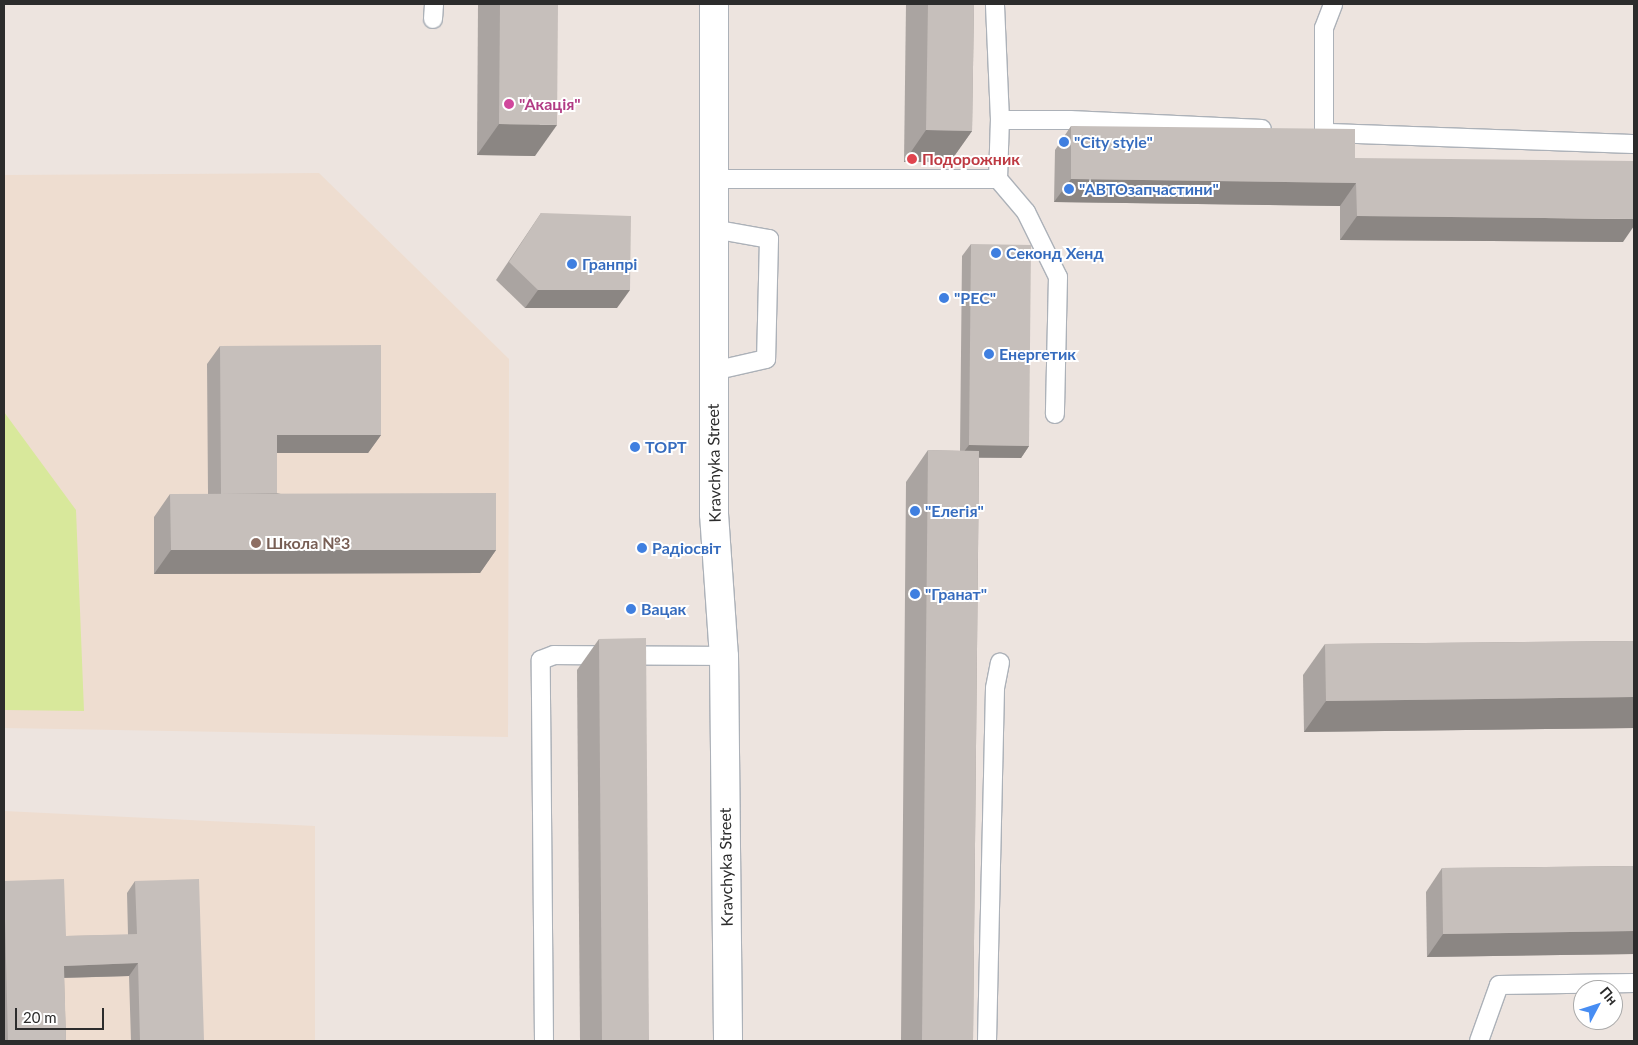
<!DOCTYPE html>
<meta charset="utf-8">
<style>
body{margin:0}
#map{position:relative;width:1638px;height:1045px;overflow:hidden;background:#ede4df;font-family:Lato,sans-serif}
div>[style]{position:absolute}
.education>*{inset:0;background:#eeddd0}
.pitch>*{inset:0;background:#d8e89b}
.roads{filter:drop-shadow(1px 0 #acb1b8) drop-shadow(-1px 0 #acb1b8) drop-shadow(0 1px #acb1b8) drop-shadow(0 -1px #acb1b8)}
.service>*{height:18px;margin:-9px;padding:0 9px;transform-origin:9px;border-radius:9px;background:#fff}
.tertiary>*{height:28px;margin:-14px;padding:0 14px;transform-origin:14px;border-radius:14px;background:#fff}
.wall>*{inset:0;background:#aaa4a1}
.shaded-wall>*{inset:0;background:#8b8683}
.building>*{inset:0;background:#c6bfbb}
.dots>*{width:14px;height:14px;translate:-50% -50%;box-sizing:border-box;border:2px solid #fff;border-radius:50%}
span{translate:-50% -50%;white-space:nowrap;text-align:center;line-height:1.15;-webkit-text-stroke:4px #fff;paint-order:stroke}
.hotel-label{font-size:16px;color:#b23c85;font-weight:700}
.left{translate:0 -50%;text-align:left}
.shop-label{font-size:16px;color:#366cbe;font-weight:700}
.health-label{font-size:16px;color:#be3a42;font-weight:700}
.street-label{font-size:16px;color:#2c2c2c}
.education-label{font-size:16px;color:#785e54;font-weight:700}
.frame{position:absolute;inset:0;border:5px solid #2c2c2c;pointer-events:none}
.north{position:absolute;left:1573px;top:980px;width:50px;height:50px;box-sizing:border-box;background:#fff;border:1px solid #ababab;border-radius:50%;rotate:50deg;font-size:14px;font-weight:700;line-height:20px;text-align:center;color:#2c2c2c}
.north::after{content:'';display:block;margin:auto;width:18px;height:22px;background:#478df3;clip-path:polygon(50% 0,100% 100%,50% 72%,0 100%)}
.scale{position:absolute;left:15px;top:1008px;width:89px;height:22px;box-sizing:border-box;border:2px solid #2c2c2c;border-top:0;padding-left:6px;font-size:15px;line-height:18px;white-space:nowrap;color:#2c2c2c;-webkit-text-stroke:4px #fff;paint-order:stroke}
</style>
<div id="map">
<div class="education">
<div style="clip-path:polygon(319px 173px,509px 359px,508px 737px,4px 728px,4px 175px)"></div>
<div style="clip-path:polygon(4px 811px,315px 826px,315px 1041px,4px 1041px)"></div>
</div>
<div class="pitch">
<div style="clip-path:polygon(4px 412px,76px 510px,84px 711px,4px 710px)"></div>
</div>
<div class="roads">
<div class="service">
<div style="left:433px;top:19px;width:15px;rotate:-86deg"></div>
<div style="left:1000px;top:120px;width:70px"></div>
<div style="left:1070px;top:120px;width:192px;rotate:2.7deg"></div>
<div style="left:1324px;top:133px;width:105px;rotate:-90deg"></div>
<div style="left:1324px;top:28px;width:26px;rotate:-69deg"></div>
<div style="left:1332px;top:133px;width:302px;rotate:2.1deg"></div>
<div style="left:712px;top:179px;width:286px"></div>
<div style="left:998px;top:179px;width:59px;rotate:-88.1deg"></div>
<div style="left:1000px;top:120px;width:116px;rotate:-92.5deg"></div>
<div style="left:998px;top:179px;width:43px;rotate:49.7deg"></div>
<div style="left:1026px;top:212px;width:72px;rotate:63.8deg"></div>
<div style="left:1058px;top:277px;width:137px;rotate:91.3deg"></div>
<div style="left:713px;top:229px;width:57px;rotate:10.1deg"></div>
<div style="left:769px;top:239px;width:120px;rotate:91.4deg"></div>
<div style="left:766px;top:359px;width:54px;rotate:167.2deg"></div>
<div style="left:544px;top:1041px;width:381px;rotate:-90.5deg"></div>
<div style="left:541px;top:660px;width:14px;rotate:-21deg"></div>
<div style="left:554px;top:655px;width:170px;rotate:0.3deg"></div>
<div style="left:987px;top:1041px;width:353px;rotate:-88.7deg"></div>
<div style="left:995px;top:688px;width:26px;rotate:-79deg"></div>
<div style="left:1479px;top:1041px;width:59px;rotate:-70.3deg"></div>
<div style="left:1499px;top:985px;width:135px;rotate:-0.8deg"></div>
</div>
<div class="tertiary">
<div style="left:714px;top:4px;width:510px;rotate:90deg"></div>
<div style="left:714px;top:514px;width:142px;rotate:86deg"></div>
<div style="left:724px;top:656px;width:385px;rotate:89.4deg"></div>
</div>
</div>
<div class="wall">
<div style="clip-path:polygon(478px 4px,558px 4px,535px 156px,477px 155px)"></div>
<div style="clip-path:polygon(906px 4px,974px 4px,972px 131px,950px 162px,904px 162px)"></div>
<div style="clip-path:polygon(1071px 126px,1355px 158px,1623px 242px,1340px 240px,1340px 206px,1054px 202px,1055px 150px)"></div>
<div style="clip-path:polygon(541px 213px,617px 308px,525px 308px,496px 280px)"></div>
<div style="clip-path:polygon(971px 244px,1029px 446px,1021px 458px,979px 458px,973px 1041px,901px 1041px,906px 482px,928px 450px,960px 451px,962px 256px)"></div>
<div style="clip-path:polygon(220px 346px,381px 435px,368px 453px,277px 453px,277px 493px,496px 550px,480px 573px,154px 574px,154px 517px,170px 494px,208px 494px,207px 364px)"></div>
<div style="clip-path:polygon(599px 639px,649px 1041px,580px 1041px,577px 670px)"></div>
<div style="clip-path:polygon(1634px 641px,1634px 728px,1304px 732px,1303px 675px,1325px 644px)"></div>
<div style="clip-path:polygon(1634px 866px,1634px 954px,1427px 957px,1426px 892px,1442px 868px)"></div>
<div style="clip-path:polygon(4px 881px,66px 936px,128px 935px,127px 893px,135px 881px,204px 1041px,131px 1041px,129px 976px,64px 978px,66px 1041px,4px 1041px)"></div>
</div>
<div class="shaded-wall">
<div style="clip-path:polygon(499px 124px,557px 125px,535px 156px,477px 155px)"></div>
<div style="clip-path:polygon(926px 130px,972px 131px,950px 162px,904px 162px)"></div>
<div style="clip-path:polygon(1071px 179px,1356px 183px,1340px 206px,1054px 202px)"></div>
<div style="clip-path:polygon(1357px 216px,1634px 219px,1634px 226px,1623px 242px,1340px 240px)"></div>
<div style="clip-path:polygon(538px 290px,630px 290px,617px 308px,525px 308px)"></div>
<div style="clip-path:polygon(277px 435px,381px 435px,368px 453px,264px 453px)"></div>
<div style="clip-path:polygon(969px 445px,1029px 446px,1021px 458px,960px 457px)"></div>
<div style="clip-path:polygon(171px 550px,496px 550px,480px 573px,154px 574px)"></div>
<div style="clip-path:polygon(1634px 697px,1634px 728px,1304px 732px,1326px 701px)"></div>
<div style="clip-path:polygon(1634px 931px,1634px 954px,1427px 957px,1443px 934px)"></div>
<div style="clip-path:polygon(138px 963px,129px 976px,55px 978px,64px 966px)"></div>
</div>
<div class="building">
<div style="clip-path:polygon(500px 4px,558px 4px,557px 125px,499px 124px)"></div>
<div style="clip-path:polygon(928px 4px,974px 4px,972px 131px,926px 130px)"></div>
<div style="clip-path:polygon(1071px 126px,1355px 129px,1355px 158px,1634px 161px,1634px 219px,1357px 216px,1356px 183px,1071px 179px)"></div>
<div style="clip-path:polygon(541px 213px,631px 216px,630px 290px,538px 290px,509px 262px)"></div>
<div style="clip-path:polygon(971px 244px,1031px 245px,1029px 446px,969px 445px)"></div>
<div style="clip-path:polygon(381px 345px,381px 435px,277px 435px,277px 493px,221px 494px,220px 346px)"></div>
<div style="clip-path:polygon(928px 450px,979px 451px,973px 1041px,922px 1041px)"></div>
<div style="clip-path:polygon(496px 493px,496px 550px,171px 550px,170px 494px)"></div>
<div style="clip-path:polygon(646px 638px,649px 1041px,602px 1041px,599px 639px)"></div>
<div style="clip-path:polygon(1634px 641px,1634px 697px,1326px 701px,1325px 644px)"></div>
<div style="clip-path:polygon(1634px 866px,1634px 931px,1443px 934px,1442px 868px)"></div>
<div style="clip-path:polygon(64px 879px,66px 936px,137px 934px,135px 881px,199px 879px,204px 1040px,140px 1041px,138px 963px,64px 966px,66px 1041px,8px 1041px,4px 881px)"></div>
</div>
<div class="dots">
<div style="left:509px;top:104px;background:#d1479c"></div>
<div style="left:1064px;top:142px;background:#3f7fe0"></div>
<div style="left:912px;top:159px;background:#e0444e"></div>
<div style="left:1069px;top:189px;background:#3f7fe0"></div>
<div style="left:996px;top:253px;background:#3f7fe0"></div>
<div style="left:572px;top:264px;background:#3f7fe0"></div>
<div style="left:944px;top:298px;background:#3f7fe0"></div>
<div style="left:989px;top:354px;background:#3f7fe0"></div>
<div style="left:635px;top:447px;background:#3f7fe0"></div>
<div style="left:915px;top:511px;background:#3f7fe0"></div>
<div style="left:256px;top:543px;background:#8d6e63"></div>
<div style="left:642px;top:548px;background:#3f7fe0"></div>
<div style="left:915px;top:594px;background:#3f7fe0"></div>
<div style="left:631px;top:609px;background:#3f7fe0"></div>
</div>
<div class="hotel-label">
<span class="left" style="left:519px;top:104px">"Акація"</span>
</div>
<div class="shop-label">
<span class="left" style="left:1074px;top:142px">"City style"</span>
<span class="left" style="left:1079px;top:189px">"АВТОзапчастини"</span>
<span class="left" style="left:1006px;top:253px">Секонд Хенд</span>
<span class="left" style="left:582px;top:264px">Гранпрі</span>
<span class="left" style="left:954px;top:298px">"РЕС"</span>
<span class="left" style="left:999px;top:354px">Енергетик</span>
<span class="left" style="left:645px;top:447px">ТОРТ</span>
<span class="left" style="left:925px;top:511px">"Елегія"</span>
<span class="left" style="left:652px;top:548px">Радіосвіт</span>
<span class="left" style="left:925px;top:594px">"Гранат"</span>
<span class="left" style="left:641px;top:609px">Вацак</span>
</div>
<div class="health-label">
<span class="left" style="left:922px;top:159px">Подорожник</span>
</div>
<div class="street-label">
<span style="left:714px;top:463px;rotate:-91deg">Kravchyka Street</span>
<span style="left:726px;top:867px;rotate:-91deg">Kravchyka Street</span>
</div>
<div class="education-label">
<span class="left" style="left:266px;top:543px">Школа №3</span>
</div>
<div class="frame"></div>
<div class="north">Пн</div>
<div class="scale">20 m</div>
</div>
